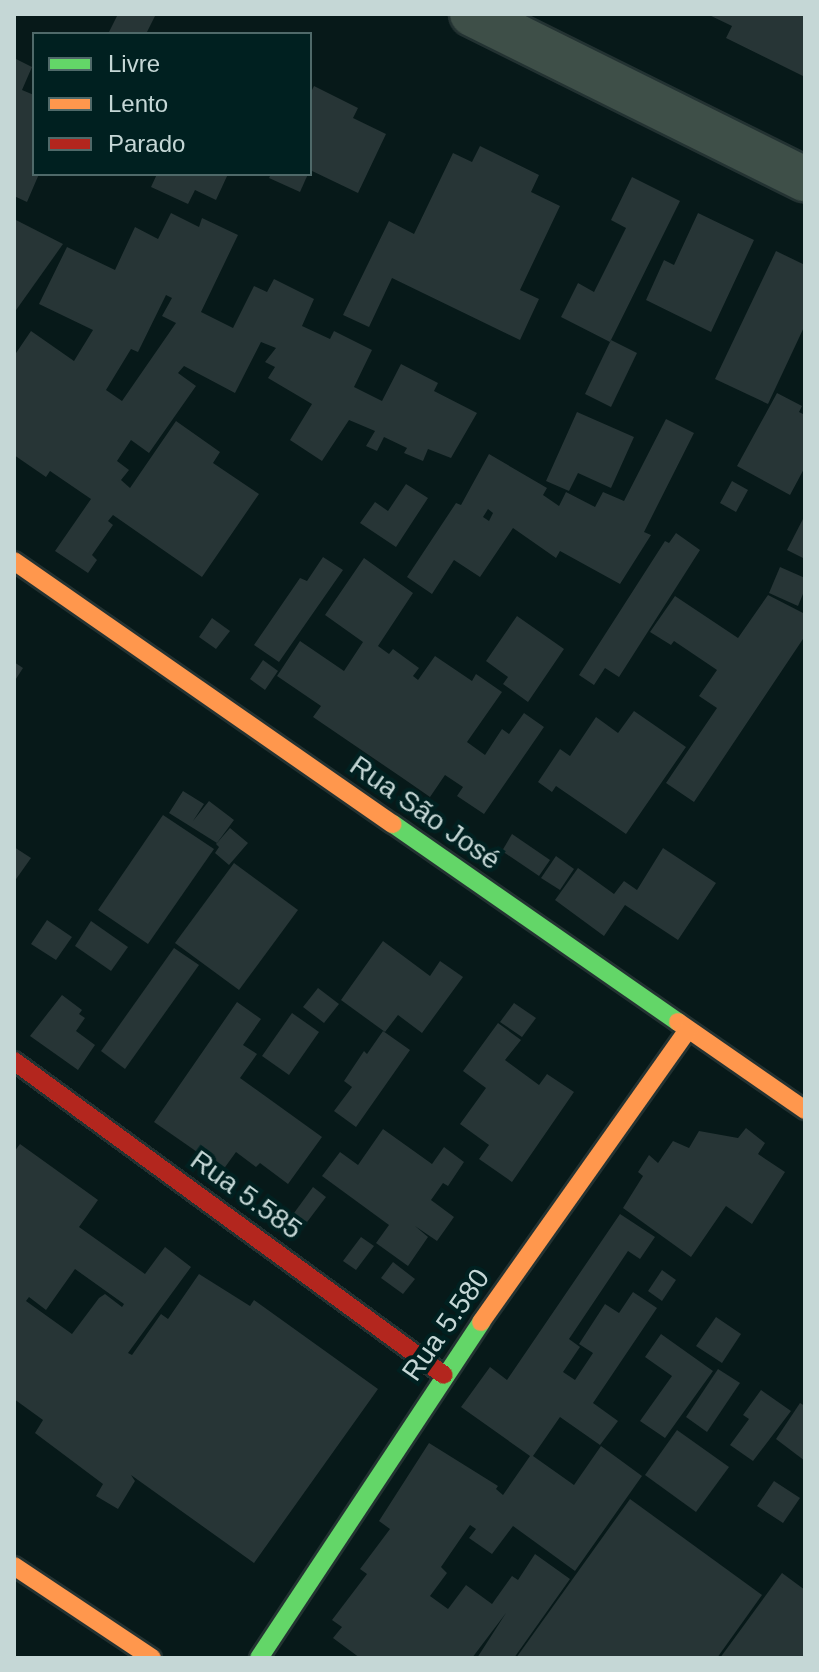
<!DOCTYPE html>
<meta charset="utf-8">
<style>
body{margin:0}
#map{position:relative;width:819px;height:1672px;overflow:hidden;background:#071919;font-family:Arial,sans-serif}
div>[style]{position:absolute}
.building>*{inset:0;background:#273536}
.roads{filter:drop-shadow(2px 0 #233232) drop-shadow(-2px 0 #233232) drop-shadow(0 2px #233232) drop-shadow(0 -2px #233232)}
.street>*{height:44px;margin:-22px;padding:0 22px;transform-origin:22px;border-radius:22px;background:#3e4f48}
.fast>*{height:18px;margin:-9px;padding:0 9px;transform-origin:9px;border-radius:9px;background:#63d668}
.slow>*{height:18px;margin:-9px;padding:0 9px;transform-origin:9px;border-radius:9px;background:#ff974d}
.jam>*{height:18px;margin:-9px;padding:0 9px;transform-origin:9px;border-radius:9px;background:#b3261e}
span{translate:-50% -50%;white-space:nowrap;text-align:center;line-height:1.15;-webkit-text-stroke:8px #002020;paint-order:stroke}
.street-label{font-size:28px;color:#c5d7d6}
.frame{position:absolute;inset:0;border:16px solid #c5d7d6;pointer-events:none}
.legend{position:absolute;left:32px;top:32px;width:280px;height:144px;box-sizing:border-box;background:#002020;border:2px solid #4f6969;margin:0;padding:10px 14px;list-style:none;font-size:24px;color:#c5d7d6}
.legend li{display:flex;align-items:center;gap:16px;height:40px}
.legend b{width:40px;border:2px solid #4f6969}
</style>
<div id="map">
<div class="building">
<div style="clip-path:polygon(118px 14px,156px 14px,146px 34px,108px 34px)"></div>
<div style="clip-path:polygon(707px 14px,805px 14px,805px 77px,726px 38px,732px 26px)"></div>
<div style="clip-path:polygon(14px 58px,32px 67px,22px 90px,34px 95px,34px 174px,39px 174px,27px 202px,14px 196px)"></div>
<div style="clip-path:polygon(314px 86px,358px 108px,353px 118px,386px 134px,358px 193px,310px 170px,310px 94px)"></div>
<div style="clip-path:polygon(480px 146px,539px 175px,531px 192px,560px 206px,520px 290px,539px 299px,520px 340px,392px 278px,369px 327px,343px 315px,389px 221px,414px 234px,453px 153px,472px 162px)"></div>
<div style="clip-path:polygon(157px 174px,228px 174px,216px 200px,195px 190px,188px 204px,151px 187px)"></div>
<div style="clip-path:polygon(271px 174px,308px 174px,300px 192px,269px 178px)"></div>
<div style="clip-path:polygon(632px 177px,680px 201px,610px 342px,561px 317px,578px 283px,594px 292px,626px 228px,611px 220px)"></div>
<div style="clip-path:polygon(evenodd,171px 213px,199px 227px,202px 218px,238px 235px,201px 312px,233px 328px,254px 286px,267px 292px,274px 279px,314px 299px,302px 326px,330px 339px,334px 331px,372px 350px,354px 387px,382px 401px,401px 364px,438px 383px,434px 391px,477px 413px,451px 458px,428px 449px,423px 461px,404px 453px,407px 448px,384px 437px,377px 451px,366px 446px,375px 431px,349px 420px,322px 461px,290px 440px,312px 404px,268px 378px,275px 367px,265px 362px,276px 348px,261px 342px,235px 393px,184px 366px,178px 373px,196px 386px,149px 453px,131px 440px,117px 461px,129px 470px,121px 480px,130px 488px,176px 421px,220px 452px,213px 463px,259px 494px,202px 577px,113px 515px,108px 521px,113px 525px,92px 555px,97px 560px,88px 573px,55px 551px,91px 499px,50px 471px,46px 477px,14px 455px,14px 356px,31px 331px,74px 361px,93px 330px,39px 304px,67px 247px,115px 270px,135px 227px,158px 239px,171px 213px,166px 295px,172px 298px,162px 316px,176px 323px,122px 401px,106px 390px,131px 349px,138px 352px,166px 295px)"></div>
<div style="clip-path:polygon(698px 213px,754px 240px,711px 332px,646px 300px,664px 260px,674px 265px)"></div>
<div style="clip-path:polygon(14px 219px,63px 244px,14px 313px)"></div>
<div style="clip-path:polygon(776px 251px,805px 265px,805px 325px,768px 404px,715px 379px)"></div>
<div style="clip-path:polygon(611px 340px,637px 353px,611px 407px,585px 394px)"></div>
<div style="clip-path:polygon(777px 393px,802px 406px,799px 412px,805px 415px,805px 467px,790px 495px,737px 466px)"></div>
<div style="clip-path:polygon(577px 412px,634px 437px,611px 488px,578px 473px,569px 491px,546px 481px)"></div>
<div style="clip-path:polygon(evenodd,666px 419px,694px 433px,644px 532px,651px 535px,620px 584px,560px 551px,556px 558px,513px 528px,480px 577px,454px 560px,432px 594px,407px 577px,456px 503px,461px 505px,489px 454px,547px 488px,543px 495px,559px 506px,566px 492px,595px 507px,603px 492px,624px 501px,666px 419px,488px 509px,493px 513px,489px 521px,483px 517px,488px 509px)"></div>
<div style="clip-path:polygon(732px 481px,748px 490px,736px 512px,720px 503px)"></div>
<div style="clip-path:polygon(406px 484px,428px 498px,396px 547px,360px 523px,375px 502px,388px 511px)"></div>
<div style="clip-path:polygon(805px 515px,805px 559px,787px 550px)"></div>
<div style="clip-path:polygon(676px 533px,700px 550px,619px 677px,605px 668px,594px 685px,579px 675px,665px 541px,669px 543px)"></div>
<div style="clip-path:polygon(323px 557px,343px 570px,279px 662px,254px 645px,300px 578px,307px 581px)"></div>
<div style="clip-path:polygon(364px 558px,413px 593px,378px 646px,389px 654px,393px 649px,419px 668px,413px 676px,418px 680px,435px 656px,472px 681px,476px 674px,502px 692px,467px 742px,485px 755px,502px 729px,509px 734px,524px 713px,544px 727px,484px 814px,457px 796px,463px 787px,445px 775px,430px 797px,404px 779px,313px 717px,321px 706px,277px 676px,300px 641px,344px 671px,363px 642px,325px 615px)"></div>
<div style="clip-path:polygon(780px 567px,805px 578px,805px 589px,798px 606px,769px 593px)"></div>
<div style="clip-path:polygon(768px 595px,805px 614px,805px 636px,694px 802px,666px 783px,717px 708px,699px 696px,717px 670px,674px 641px,671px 645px,650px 632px,675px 596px,738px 638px)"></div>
<div style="clip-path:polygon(517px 616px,564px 649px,528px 702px,503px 684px,508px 677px,486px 661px)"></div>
<div style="clip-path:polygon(212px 618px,230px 631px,216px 649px,199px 637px)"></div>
<div style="clip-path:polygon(263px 660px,278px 671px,265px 690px,250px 679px)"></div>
<div style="clip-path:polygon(14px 662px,23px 668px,14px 682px)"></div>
<div style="clip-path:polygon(634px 711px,686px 747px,626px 834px,556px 786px,552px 792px,538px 782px,560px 749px,570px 756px,596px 717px,618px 733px)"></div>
<div style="clip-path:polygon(183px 791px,204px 804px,193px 821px,209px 801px,234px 820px,217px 843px,169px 813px)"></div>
<div style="clip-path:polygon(163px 815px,214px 849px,148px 944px,98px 910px)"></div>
<div style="clip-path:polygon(230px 828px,248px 843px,229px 865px,215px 853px,219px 847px,216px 844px)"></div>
<div style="clip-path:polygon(512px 834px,550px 860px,539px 876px,502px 851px)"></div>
<div style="clip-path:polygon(14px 847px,31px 858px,14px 882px)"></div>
<div style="clip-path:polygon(663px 848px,716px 883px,678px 940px,625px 905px,604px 936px,555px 900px,578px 868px,614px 894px,624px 881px,637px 890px)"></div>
<div style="clip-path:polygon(556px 856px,574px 869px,560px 890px,541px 878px)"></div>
<div style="clip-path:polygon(234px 863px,298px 910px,239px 990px,175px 943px)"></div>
<div style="clip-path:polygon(47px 920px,72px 937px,56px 960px,31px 944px)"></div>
<div style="clip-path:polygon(91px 921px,128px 947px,111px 971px,75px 946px)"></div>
<div style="clip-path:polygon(383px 941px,430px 976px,440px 961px,463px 977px,422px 1033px,398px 1015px,385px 1032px,341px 1000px)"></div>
<div style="clip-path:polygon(174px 948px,199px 965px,125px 1069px,101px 1051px)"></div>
<div style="clip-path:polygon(318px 988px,339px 1004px,324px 1023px,303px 1007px)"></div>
<div style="clip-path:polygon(62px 995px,82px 1010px,79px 1014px,85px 1018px,76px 1031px,95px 1045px,78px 1070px,30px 1036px)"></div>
<div style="clip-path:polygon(237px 1002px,261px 1019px,243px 1045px,257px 1054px,240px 1078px,322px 1137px,288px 1184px,260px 1163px,256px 1167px,236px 1152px,223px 1170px,154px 1122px)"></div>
<div style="clip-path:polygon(514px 1003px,536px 1018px,522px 1037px,500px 1022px)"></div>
<div style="clip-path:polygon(292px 1013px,319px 1032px,289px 1075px,262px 1056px)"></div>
<div style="clip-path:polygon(498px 1023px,521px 1040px,505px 1060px,539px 1085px,547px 1074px,574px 1092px,512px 1182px,479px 1159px,489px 1145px,460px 1124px,486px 1088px,463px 1071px)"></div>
<div style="clip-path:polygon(383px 1031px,410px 1050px,356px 1127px,334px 1111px,352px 1087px,344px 1081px,364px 1051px,367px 1054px)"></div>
<div style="clip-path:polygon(746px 1128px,765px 1143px,758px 1154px,785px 1172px,752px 1224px,726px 1206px,691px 1257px,623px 1208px,643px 1176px,638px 1172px,649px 1155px,658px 1163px,673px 1141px,689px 1148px,699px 1131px,738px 1138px)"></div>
<div style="clip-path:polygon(383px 1129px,432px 1164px,444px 1147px,464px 1162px,448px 1186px,443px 1183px,431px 1200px,454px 1217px,437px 1241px,415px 1226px,428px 1237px,408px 1266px,376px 1243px,389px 1225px,322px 1176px,340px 1152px,358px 1165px)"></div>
<div style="clip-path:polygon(evenodd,20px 1144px,98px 1200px,79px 1227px,145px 1274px,165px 1247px,191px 1267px,128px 1353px,132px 1355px,161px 1314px,168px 1319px,199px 1274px,250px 1306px,254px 1300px,378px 1389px,254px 1563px,131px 1475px,135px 1481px,118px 1509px,96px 1496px,103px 1484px,35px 1433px,43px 1420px,14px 1399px,14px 1152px,20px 1144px,75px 1269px,124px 1304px,122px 1307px,105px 1294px,99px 1298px,72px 1334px,26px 1301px,29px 1297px,46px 1310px,75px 1269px)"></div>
<div style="clip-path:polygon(313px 1187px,326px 1197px,298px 1234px,286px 1224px)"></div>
<div style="clip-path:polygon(620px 1214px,655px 1237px,640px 1259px,628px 1251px,569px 1339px,580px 1347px,563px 1372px,575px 1380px,593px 1353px,579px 1344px,605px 1304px,619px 1313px,633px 1292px,657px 1308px,593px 1403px,618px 1421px,600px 1445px,560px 1417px,533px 1456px,574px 1485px,601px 1446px,642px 1476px,575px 1571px,513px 1526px,492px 1554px,469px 1538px,476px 1529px,470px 1525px,441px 1567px,447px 1573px,430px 1596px,448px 1609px,466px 1585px,492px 1604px,512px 1576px,518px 1580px,535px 1554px,570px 1579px,514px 1658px,477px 1658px,506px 1613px,472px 1658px,360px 1658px,333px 1638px,342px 1627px,332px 1620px,367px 1574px,360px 1569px,390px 1529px,379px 1521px,429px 1443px,498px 1486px,496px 1489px,503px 1495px,530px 1456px,461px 1407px,490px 1367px,507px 1380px)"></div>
<div style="clip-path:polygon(361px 1237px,374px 1246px,356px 1270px,343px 1261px)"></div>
<div style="clip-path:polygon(393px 1262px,415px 1279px,403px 1294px,381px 1278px)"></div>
<div style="clip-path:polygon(662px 1270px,676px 1280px,662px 1301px,648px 1291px)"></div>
<div style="clip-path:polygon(716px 1317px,741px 1334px,722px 1363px,696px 1346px)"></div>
<div style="clip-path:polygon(661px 1334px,713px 1371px,665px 1438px,640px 1421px,672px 1376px,645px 1357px)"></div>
<div style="clip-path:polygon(718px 1369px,740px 1383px,707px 1432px,686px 1417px)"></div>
<div style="clip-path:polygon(761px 1390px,791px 1411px,753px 1461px,730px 1445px,749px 1419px,743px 1415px)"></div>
<div style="clip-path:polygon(800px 1403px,805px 1406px,805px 1461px,776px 1439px)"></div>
<div style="clip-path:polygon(677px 1430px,729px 1467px,696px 1512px,645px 1475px)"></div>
<div style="clip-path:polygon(774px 1481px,800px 1498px,783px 1523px,757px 1506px)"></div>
<div style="clip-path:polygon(630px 1499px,762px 1595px,717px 1658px,516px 1658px)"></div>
<div style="clip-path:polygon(782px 1573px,805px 1590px,805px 1658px,720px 1658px)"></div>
</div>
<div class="roads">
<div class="street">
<div style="left:472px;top:14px;width:372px;rotate:26.4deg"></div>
</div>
<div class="fast">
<div style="left:393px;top:824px;width:347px;rotate:34.8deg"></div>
<div style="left:259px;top:1658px;width:403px;rotate:-56.5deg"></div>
</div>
<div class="slow">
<div style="left:14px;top:561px;width:461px;rotate:34.8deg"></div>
<div style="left:678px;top:1022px;width:155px;rotate:34.7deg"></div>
<div style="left:481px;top:1322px;width:358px;rotate:-54.7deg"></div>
<div style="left:14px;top:1566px;width:166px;rotate:33.7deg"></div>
</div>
<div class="jam">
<div style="left:14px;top:1061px;width:532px;rotate:36.14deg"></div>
</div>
</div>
<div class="street-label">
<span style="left:425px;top:813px;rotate:35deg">Rua São José</span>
<span style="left:246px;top:1195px;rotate:36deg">Rua 5.585</span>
<span style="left:446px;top:1325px;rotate:-55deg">Rua 5.580</span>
</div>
<div class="frame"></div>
<ul class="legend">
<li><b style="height:10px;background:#63d668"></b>Livre</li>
<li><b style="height:10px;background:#ff974d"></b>Lento</li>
<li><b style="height:10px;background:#b3261e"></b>Parado</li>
</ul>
</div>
